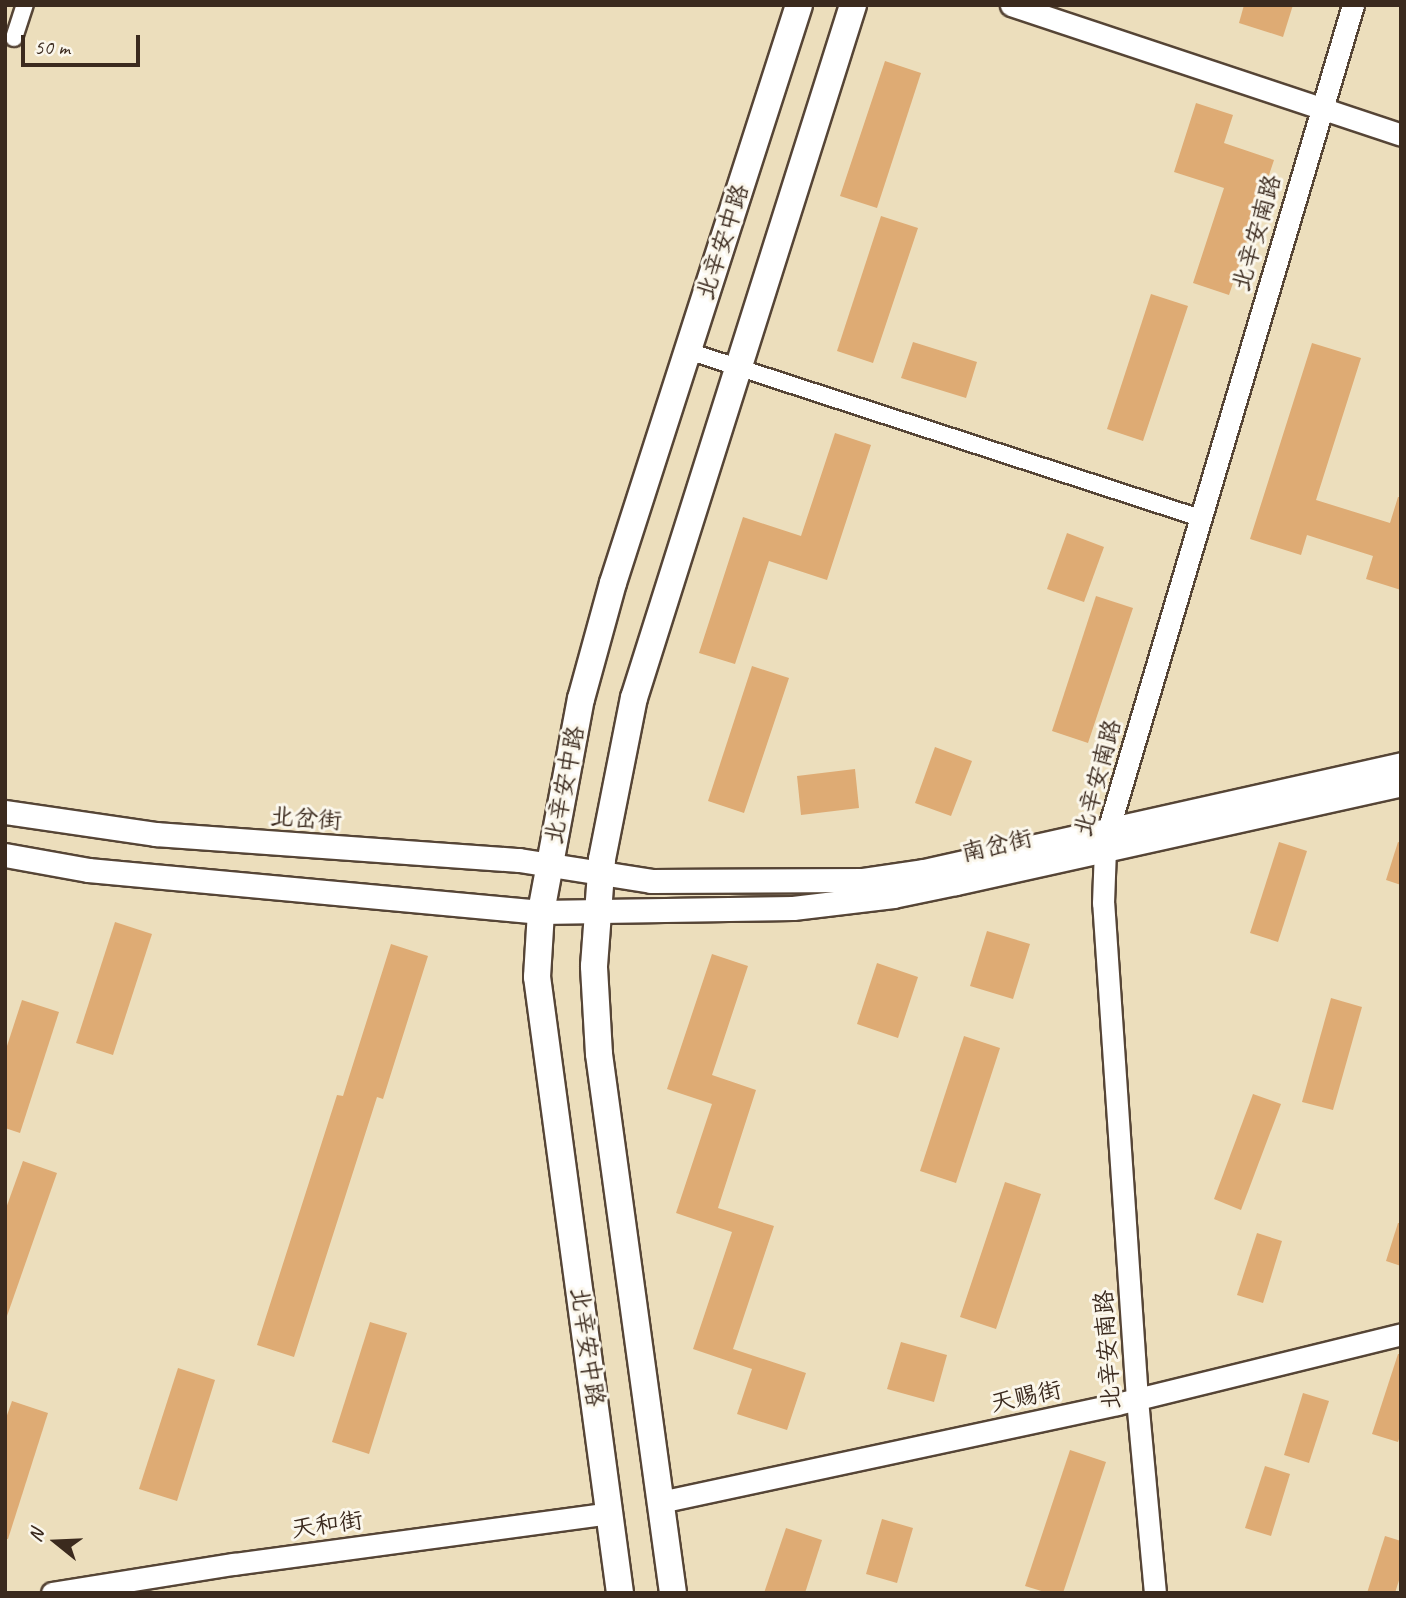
<!DOCTYPE html>
<meta charset="utf-8">
<style>
body{margin:0}
#map{position:relative;width:1406px;height:1598px;overflow:hidden;background:#ecdebc;font-family:Caveat,"LXGW WenKai TC",sans-serif}
div>[style]{position:absolute}
.building>*{inset:0;background:#deab74}
.roads{filter:drop-shadow(2px 0 #564536) drop-shadow(-2px 0 #564536) drop-shadow(0 2px #564536) drop-shadow(0 -2px #564536)}
.minor>*{height:16px;margin:-8px;padding:0 8px;transform-origin:8px;border-radius:8px;background:#fff}
.tertiary>*{height:21px;margin:-10.5px;padding:0 10.5px;transform-origin:10.5px;border-radius:10.5px;background:#fff}
.secondary>*{height:23px;margin:-11.5px;padding:0 11.5px;transform-origin:11.5px;border-radius:11.5px;background:#fff}
.primary>*{height:26px;margin:-13px;padding:0 13px;transform-origin:13px;border-radius:13px;background:#fff}
span{translate:-50% -50%;white-space:nowrap;text-align:center;line-height:1.15;-webkit-text-stroke:6px #fbf7ec;paint-order:stroke}
.street-label{font-size:24px;color:#3b2a1e}
.frame{position:absolute;inset:0;border:7px solid #3b2a1e;pointer-events:none}
.north{position:absolute;left:21px;top:1507px;width:70px;height:70px;-webkit-text-stroke:5px #fbf7ec;paint-order:stroke;rotate:288deg;font-size:19px;font-weight:700;line-height:28px;text-align:center;color:#3b2a1e}
.north::after{content:'';display:block;margin:auto;width:24px;height:32px;background:#3b2a1e;clip-path:polygon(50% 0,100% 100%,50% 72%,0 100%)}
.scale{position:absolute;left:21px;top:35px;width:119px;height:32px;box-sizing:border-box;border:4px solid #3b2a1e;border-top:0;padding-left:9px;font-size:21px;line-height:24px;white-space:nowrap;color:#3b2a1e;-webkit-text-stroke:5px #fbf7ec;paint-order:stroke}
</style>
<div id="map">
<div class="building">
<div style="clip-path:polygon(1244px 5px,1293px 5px,1283px 37px,1239px 23px)"></div>
<div style="clip-path:polygon(885px 61px,921px 73px,877px 208px,840px 196px)"></div>
<div style="clip-path:polygon(1196px 103px,1233px 115px,1224px 143px,1274px 160px,1229px 295px,1193px 283px,1224px 188px,1174px 172px)"></div>
<div style="clip-path:polygon(881px 216px,918px 228px,873px 363px,837px 351px)"></div>
<div style="clip-path:polygon(1151px 294px,1188px 306px,1143px 441px,1107px 429px)"></div>
<div style="clip-path:polygon(913px 342px,977px 362px,966px 398px,901px 378px)"></div>
<div style="clip-path:polygon(1312px 343px,1361px 358px,1316px 500px,1390px 523px,1398px 497px,1401px 497px,1401px 590px,1366px 579px,1373px 556px,1307px 535px,1301px 555px,1250px 539px)"></div>
<div style="clip-path:polygon(835px 433px,871px 445px,827px 580px,769px 561px,735px 664px,699px 653px,743px 517px,801px 536px)"></div>
<div style="clip-path:polygon(1067px 533px,1104px 547px,1084px 602px,1047px 589px)"></div>
<div style="clip-path:polygon(1096px 596px,1133px 608px,1088px 743px,1052px 731px)"></div>
<div style="clip-path:polygon(752px 666px,789px 678px,744px 813px,708px 801px)"></div>
<div style="clip-path:polygon(935px 747px,972px 761px,951px 816px,915px 803px)"></div>
<div style="clip-path:polygon(855px 769px,859px 808px,801px 815px,797px 776px)"></div>
<div style="clip-path:polygon(1279px 842px,1307px 851px,1278px 942px,1250px 933px)"></div>
<div style="clip-path:polygon(1398px 842px,1401px 843px,1401px 885px,1386px 880px)"></div>
<div style="clip-path:polygon(115px 922px,152px 934px,113px 1055px,76px 1043px)"></div>
<div style="clip-path:polygon(987px 931px,1030px 944px,1013px 999px,970px 986px)"></div>
<div style="clip-path:polygon(391px 944px,428px 956px,383px 1099px,377px 1097px,294px 1357px,257px 1345px,337px 1095px,343px 1096px)"></div>
<div style="clip-path:polygon(712px 954px,748px 966px,712px 1075px,756px 1090px,718px 1208px,774px 1226px,733px 1349px,806px 1373px,787px 1430px,737px 1414px,752px 1369px,693px 1349px,732px 1232px,676px 1213px,712px 1104px,667px 1089px)"></div>
<div style="clip-path:polygon(877px 963px,918px 977px,898px 1038px,857px 1024px)"></div>
<div style="clip-path:polygon(1331px 998px,1362px 1007px,1333px 1110px,1302px 1102px)"></div>
<div style="clip-path:polygon(22px 1000px,59px 1012px,20px 1133px,5px 1128px,5px 1052px)"></div>
<div style="clip-path:polygon(964px 1036px,1000px 1048px,956px 1183px,920px 1171px)"></div>
<div style="clip-path:polygon(1253px 1094px,1281px 1104px,1241px 1210px,1214px 1199px)"></div>
<div style="clip-path:polygon(23px 1161px,57px 1173px,7px 1316px,5px 1211px)"></div>
<div style="clip-path:polygon(1005px 1182px,1041px 1194px,996px 1329px,960px 1317px)"></div>
<div style="clip-path:polygon(1398px 1223px,1401px 1223px,1401px 1266px,1386px 1261px)"></div>
<div style="clip-path:polygon(1257px 1233px,1282px 1241px,1263px 1303px,1237px 1295px)"></div>
<div style="clip-path:polygon(370px 1322px,407px 1333px,369px 1454px,332px 1442px)"></div>
<div style="clip-path:polygon(901px 1342px,947px 1355px,934px 1402px,887px 1389px)"></div>
<div style="clip-path:polygon(1398px 1354px,1401px 1354px,1401px 1433px,1398px 1442px,1372px 1434px)"></div>
<div style="clip-path:polygon(178px 1368px,215px 1380px,177px 1501px,139px 1489px)"></div>
<div style="clip-path:polygon(1303px 1393px,1329px 1401px,1309px 1463px,1284px 1455px)"></div>
<div style="clip-path:polygon(12px 1401px,48px 1413px,8px 1539px,5px 1539px,5px 1421px)"></div>
<div style="clip-path:polygon(1070px 1450px,1106px 1462px,1063px 1593px,1048px 1593px,1025px 1586px)"></div>
<div style="clip-path:polygon(1265px 1466px,1290px 1474px,1271px 1536px,1245px 1528px)"></div>
<div style="clip-path:polygon(882px 1519px,913px 1528px,897px 1583px,866px 1574px)"></div>
<div style="clip-path:polygon(786px 1528px,822px 1540px,805px 1593px,764px 1593px)"></div>
<div style="clip-path:polygon(1385px 1536px,1401px 1541px,1401px 1574px,1395px 1593px,1367px 1593px)"></div>
</div>
<div class="roads">
<div class="minor">
<div style="left:14px;top:38px;width:35px;rotate:-72deg"></div>
<div style="left:688px;top:351px;width:539px;rotate:18.06deg"></div>
</div>
<div class="tertiary">
<div style="left:1011px;top:5px;width:411px;rotate:18.4deg"></div>
<div style="left:660px;top:1502px;width:467px;rotate:-12.1deg"></div>
<div style="left:1117px;top:1404px;width:292px;rotate:-13.8deg"></div>
<div style="left:52px;top:1593px;width:184px;rotate:-9.1deg"></div>
<div style="left:234px;top:1564px;width:378px;rotate:-7.7deg"></div>
<div style="left:1155px;top:1593px;width:195px;rotate:-95.3deg"></div>
<div style="left:1137px;top:1399px;width:497px;rotate:-93.9deg"></div>
<div style="left:1103px;top:903px;width:54px;rotate:-87.9deg"></div>
<div style="left:1105px;top:849px;width:22px;rotate:-80deg"></div>
<div style="left:1109px;top:827px;width:857px;rotate:-73.47deg"></div>
</div>
<div class="secondary">
<div style="left:5px;top:812px;width:152px;rotate:8.3deg"></div>
<div style="left:155px;top:834px;width:365px;rotate:4.1deg"></div>
<div style="left:519px;top:860px;width:134px;rotate:9deg"></div>
<div style="left:651px;top:881px;width:212px;rotate:-0.3deg"></div>
<div style="left:863px;top:880px;width:62px;rotate:-8.4deg"></div>
<div style="left:924px;top:871px;width:489px;rotate:-12.6deg"></div>
<div style="left:5px;top:855px;width:84px;rotate:10.2deg"></div>
<div style="left:88px;top:870px;width:455px;rotate:5.3deg"></div>
<div style="left:541px;top:912px;width:252px;rotate:-0.9deg"></div>
<div style="left:793px;top:908px;width:101px;rotate:-6.8deg"></div>
<div style="left:893px;top:896px;width:64px;rotate:-11.7deg"></div>
<div style="left:956px;top:883px;width:456px;rotate:-12.5deg"></div>
</div>
<div class="primary">
<div style="left:620px;top:1593px;width:622px;rotate:-97.67deg"></div>
<div style="left:537px;top:977px;width:65px;rotate:-86.5deg"></div>
<div style="left:541px;top:912px;width:217px;rotate:-79.4deg"></div>
<div style="left:581px;top:699px;width:120px;rotate:-74.6deg"></div>
<div style="left:613px;top:583px;width:607px;rotate:-72.16deg"></div>
<div style="left:673px;top:1593px;width:544px;rotate:-97.82deg"></div>
<div style="left:599px;top:1054px;width:88px;rotate:-93.3deg"></div>
<div style="left:594px;top:966px;width:107px;rotate:-85.7deg"></div>
<div style="left:602px;top:859px;width:164px;rotate:-78.8deg"></div>
<div style="left:634px;top:698px;width:727px;rotate:-72.46deg"></div>
</div>
</div>
<div class="street-label">
<span style="left:1257px;top:233px;rotate:-74deg">北辛安南路</span>
<span style="left:723px;top:242px;rotate:-72deg">北辛安中路</span>
<span style="left:1098px;top:778px;rotate:-75deg">北辛安南路</span>
<span style="left:565px;top:785px;rotate:-79deg">北辛安中路</span>
<span style="left:306px;top:819px;rotate:4deg">北岔街</span>
<span style="left:997px;top:846px;rotate:-13deg">南岔街</span>
<span style="left:587px;top:1347px;rotate:82deg">北辛安中路</span>
<span style="left:1108px;top:1350px;rotate:-94deg">北辛安南路</span>
<span style="left:1026px;top:1397px;rotate:-12deg">天赐街</span>
<span style="left:327px;top:1525px;rotate:-8deg">天和街</span>
</div>
<div class="frame"></div>
<div class="north">N</div>
<div class="scale">50 m</div>
</div>
